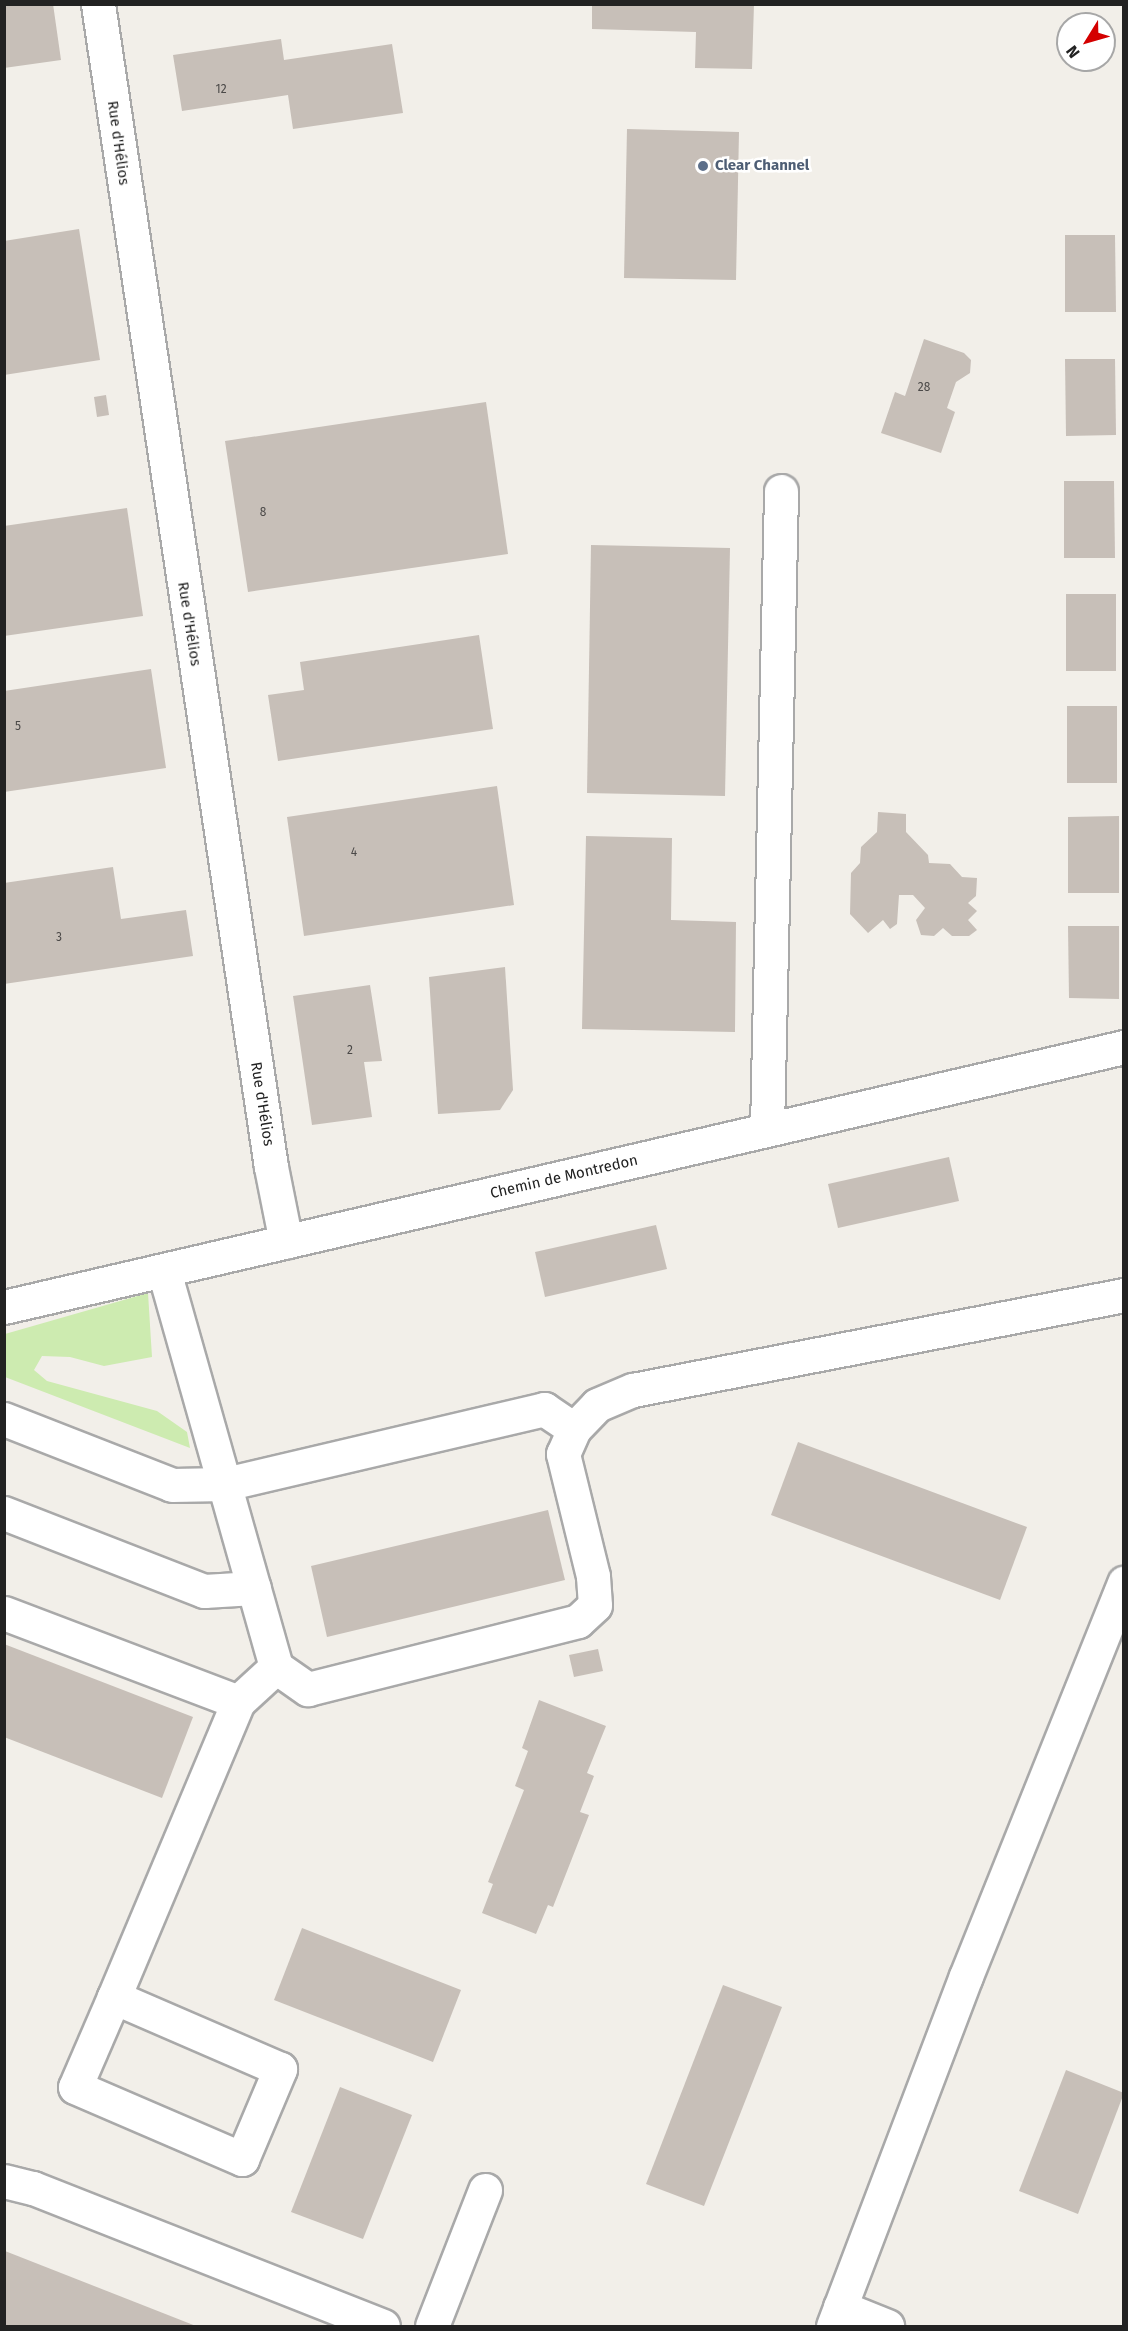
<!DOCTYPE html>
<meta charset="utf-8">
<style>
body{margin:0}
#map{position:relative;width:1128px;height:2331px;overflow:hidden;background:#f2efe9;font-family:"Fira Sans",sans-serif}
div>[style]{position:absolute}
.grass>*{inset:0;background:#cdebb0}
.building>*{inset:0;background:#c7bfb8}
.roads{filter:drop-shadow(2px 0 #a9a9a9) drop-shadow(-2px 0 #a9a9a9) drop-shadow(0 2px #a9a9a9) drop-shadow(0 -2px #a9a9a9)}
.minor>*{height:33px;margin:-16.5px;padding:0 16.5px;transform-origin:16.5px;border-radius:16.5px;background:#fff}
.dots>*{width:16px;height:16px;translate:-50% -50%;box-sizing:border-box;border:3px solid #fff;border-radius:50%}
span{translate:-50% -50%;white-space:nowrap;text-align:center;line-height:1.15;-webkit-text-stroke:5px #fff;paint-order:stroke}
.number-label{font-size:12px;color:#4b4948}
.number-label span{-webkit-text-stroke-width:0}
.street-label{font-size:15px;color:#222}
.service-label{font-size:15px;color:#4e5e75;font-weight:700}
.left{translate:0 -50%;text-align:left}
.frame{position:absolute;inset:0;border:6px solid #222;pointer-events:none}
.north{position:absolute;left:1056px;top:12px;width:60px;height:60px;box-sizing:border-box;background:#fff;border:2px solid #a7a7a7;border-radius:50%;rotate:233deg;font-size:16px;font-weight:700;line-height:24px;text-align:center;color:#222}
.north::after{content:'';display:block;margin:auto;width:21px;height:27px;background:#d40000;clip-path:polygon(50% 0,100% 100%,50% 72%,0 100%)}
</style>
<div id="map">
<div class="grass">
<div style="clip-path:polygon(148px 1293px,152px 1357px,104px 1366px,70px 1357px,42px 1356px,34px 1370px,47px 1381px,157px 1411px,187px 1432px,190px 1448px,5px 1377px,5px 1334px)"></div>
</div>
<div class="building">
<div style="clip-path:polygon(4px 4px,53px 4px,61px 60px,4px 68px)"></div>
<div style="clip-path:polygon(592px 4px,754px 4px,752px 69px,695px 68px,696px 32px,592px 29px)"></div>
<div style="clip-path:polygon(281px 39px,284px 60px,392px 44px,403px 113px,293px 129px,288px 95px,182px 111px,173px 55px)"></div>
<div style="clip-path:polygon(627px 129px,739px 132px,736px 280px,624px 278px)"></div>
<div style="clip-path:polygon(79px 229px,100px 360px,4px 375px,4px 241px)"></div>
<div style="clip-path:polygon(1065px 235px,1115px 235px,1116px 312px,1065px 312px)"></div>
<div style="clip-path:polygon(924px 339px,964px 353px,971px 360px,970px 373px,956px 382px,947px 408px,955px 412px,941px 453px,881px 433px,895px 392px,905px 396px)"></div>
<div style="clip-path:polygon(1065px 359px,1115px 359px,1116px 435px,1066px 436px)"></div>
<div style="clip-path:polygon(106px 395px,109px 415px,97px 417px,94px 397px)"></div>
<div style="clip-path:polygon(486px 402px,508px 554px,248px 592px,225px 441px)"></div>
<div style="clip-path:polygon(1064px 481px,1114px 481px,1115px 558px,1064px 558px)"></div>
<div style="clip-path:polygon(127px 508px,143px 616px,4px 636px,4px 526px)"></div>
<div style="clip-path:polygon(591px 545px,730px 548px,725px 796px,587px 793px)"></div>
<div style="clip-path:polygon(1066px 594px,1116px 594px,1116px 671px,1066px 671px)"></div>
<div style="clip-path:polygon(479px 635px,493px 729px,278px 761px,268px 695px,304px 690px,300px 662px)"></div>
<div style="clip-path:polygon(151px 669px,166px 768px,4px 792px,4px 691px)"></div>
<div style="clip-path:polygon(1067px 706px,1117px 706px,1117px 783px,1067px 783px)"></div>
<div style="clip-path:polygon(497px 786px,514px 905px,304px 936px,287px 817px)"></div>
<div style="clip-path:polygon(878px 812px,906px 814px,906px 832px,928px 855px,929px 863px,950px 864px,962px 877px,977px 878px,976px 896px,968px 903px,977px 911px,968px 920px,977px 930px,969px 936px,952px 936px,943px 928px,934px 936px,921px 935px,916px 920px,925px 908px,913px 895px,899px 895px,897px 924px,890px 929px,883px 920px,868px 933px,850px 914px,851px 873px,860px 863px,861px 847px,877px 832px)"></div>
<div style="clip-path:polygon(1119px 816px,1119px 893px,1068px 893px,1068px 817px)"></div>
<div style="clip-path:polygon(586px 836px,672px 838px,671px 920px,736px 922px,735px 1032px,582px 1029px)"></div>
<div style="clip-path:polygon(113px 867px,121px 919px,186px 910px,193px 956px,4px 984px,4px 883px)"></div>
<div style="clip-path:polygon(1068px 926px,1119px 926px,1119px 999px,1069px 998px)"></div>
<div style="clip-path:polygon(505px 967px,513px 1090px,500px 1110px,438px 1114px,429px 977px)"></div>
<div style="clip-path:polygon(370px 985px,382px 1061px,364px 1062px,372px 1117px,312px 1125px,293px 996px)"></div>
<div style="clip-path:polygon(949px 1157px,959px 1201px,838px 1228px,828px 1184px)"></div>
<div style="clip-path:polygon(656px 1225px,667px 1269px,545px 1297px,535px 1252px)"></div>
<div style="clip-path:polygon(798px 1442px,1027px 1527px,1000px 1600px,771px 1515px)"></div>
<div style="clip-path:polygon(548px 1510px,565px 1580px,327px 1637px,311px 1566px)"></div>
<div style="clip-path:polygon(4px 1644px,193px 1717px,162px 1798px,4px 1737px)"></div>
<div style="clip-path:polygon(598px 1649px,603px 1671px,574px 1677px,569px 1655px)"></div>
<div style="clip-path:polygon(539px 1700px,606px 1726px,587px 1773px,594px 1776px,580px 1812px,589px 1815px,553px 1907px,548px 1905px,536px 1934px,482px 1913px,493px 1884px,488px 1882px,524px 1790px,515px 1786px,528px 1751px,522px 1748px)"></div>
<div style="clip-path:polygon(302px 1928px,461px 1990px,433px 2062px,274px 2000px)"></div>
<div style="clip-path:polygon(723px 1985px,782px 2007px,704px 2206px,646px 2184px)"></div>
<div style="clip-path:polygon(1066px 2070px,1124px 2093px,1078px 2214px,1019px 2191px)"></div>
<div style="clip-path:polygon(340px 2087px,412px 2115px,363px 2239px,291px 2212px)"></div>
<div style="clip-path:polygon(5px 2251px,196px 2326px,5px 2326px)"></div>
</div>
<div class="roads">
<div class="minor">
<div style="left:98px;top:4px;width:1176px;rotate:81.54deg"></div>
<div style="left:271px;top:1167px;width:76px;rotate:78.7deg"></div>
<div style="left:767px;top:1129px;width:638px;rotate:-88.74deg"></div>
<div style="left:164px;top:1271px;width:412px;rotate:74.2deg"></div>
<div style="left:276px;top:1667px;width:39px;rotate:35deg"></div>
<div style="left:308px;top:1689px;width:278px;rotate:-14.1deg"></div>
<div style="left:578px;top:1621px;width:23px;rotate:-43deg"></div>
<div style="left:595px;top:1605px;width:29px;rotate:-94deg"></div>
<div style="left:593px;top:1576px;width:126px;rotate:-103.8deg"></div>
<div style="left:563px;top:1454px;width:27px;rotate:-66deg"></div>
<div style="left:574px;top:1429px;width:33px;rotate:-46deg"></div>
<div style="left:597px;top:1405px;width:39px;rotate:-23deg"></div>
<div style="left:633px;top:1390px;width:500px;rotate:-10.95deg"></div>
<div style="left:4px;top:1307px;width:1150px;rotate:-13.07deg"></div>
<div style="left:4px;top:1419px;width:180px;rotate:21.4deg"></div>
<div style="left:172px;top:1485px;width:53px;rotate:-1.1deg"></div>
<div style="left:225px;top:1484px;width:328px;rotate:-13.2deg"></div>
<div style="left:544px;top:1409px;width:36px;rotate:34deg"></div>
<div style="left:4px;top:1513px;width:215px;rotate:21.3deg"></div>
<div style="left:204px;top:1591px;width:50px;rotate:-3.4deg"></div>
<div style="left:4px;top:1613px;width:250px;rotate:20.8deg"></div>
<div style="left:114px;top:1997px;width:98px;rotate:113.4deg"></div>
<div style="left:75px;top:2087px;width:182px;rotate:23.3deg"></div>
<div style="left:242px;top:2159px;width:98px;rotate:-67.1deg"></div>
<div style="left:280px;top:2069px;width:181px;rotate:-156.6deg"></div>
<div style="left:114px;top:1997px;width:320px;rotate:-67.2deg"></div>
<div style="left:238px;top:1702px;width:52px;rotate:-42.6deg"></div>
<div style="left:4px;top:2181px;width:30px;rotate:14deg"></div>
<div style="left:33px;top:2188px;width:376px;rotate:21.5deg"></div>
<div style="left:840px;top:2307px;width:51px;rotate:22deg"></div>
<div style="left:432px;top:2326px;width:146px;rotate:-68.7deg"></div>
<div style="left:833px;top:2326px;width:374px;rotate:-69.2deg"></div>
<div style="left:966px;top:1976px;width:424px;rotate:-68.1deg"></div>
</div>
</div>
<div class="dots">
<div style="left:703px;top:166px;background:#5c6f8a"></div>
</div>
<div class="number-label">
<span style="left:221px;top:90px">12</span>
<span style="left:924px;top:388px">28</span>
<span style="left:263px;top:513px">8</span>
<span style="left:18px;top:727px">5</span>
<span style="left:354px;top:853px">4</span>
<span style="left:59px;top:938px">3</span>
<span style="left:350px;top:1051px">2</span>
</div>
<div class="street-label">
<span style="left:118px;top:143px;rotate:82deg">Rue d'Hélios</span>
<span style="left:189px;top:624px;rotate:81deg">Rue d'Hélios</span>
<span style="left:262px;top:1104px;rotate:81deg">Rue d'Hélios</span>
<span style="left:564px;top:1177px;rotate:-13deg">Chemin de Montredon</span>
</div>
<div class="service-label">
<span class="left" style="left:715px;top:166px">Clear Channel</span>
</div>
<div class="frame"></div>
<div class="north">N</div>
</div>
